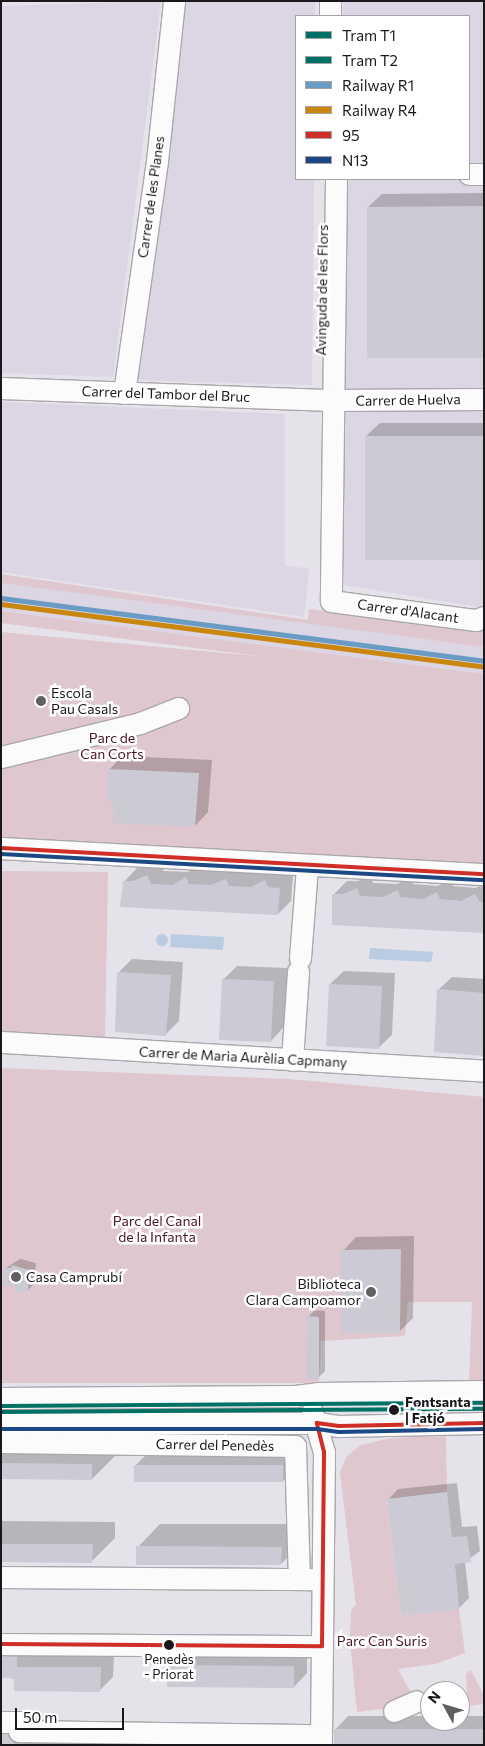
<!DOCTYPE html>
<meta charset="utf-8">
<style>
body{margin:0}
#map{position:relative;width:485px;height:1746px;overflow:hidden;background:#e5e2e9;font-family:Commissioner,sans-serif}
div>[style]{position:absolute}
.built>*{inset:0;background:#dcd5e3}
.green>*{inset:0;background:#dec7ce}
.water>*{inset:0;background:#bacce2}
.round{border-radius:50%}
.shadow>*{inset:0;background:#0003}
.building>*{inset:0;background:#cccbd5}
.roads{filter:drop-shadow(1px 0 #aaa8ac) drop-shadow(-1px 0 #aaa8ac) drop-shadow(0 1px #aaa8ac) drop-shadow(0 -1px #aaa8ac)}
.minor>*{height:21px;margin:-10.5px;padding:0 10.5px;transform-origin:10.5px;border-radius:10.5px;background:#fbfbfc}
.bus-1>*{height:4px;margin:-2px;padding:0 2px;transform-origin:2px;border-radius:2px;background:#d02e26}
.bus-2>*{height:4px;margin:-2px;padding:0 2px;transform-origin:2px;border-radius:2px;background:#1c4883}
.rail-1>*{height:5px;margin:-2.5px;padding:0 2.5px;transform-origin:2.5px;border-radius:2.5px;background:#699bc3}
.rail-2>*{height:5px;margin:-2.5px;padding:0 2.5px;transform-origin:2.5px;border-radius:2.5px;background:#ca8710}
.tram-1>*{height:4px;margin:-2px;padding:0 2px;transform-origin:2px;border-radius:2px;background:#007165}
.tram-2>*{height:4px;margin:-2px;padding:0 2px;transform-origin:2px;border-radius:2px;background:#007165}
.dots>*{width:14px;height:14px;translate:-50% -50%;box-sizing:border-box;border:2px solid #fff;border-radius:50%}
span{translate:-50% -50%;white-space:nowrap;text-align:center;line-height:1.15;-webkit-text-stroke:5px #fff;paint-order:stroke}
.bus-label{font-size:13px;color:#1b181d}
.street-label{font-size:14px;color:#1b181d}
.poi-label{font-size:14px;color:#1b181d}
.left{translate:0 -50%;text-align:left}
.right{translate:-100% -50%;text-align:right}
.park-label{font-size:14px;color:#4a1524}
.stop-label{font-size:14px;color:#1b181d;font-weight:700}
.frame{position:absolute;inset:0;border:2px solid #1b181d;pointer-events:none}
.legend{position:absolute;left:295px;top:15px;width:175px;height:165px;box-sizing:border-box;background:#fff;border:1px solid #a4a3a5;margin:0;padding:6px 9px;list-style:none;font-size:15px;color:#1b181d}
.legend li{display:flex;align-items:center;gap:10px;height:25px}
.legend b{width:25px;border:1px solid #a4a3a5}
.north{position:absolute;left:420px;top:1681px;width:50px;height:50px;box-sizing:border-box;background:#fff;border:1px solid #a4a3a5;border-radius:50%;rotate:309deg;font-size:14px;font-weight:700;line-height:20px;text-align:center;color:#1b181d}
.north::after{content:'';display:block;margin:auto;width:18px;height:22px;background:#625f64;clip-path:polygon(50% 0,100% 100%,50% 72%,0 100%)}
.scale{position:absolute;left:15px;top:1708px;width:109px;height:22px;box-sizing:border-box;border:2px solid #1b181d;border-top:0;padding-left:6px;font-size:15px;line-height:18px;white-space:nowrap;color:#1b181d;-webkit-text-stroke:4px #fff;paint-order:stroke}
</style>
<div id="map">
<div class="built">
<div style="clip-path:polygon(161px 1px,113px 377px,1px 373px,1px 6px)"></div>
<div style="clip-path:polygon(182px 1px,315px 1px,315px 16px,296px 16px,296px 179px,314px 179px,312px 385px,133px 380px)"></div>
<div style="clip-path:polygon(343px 1px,484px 1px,484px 608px,344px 585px,344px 179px,469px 179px,469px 16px,343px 16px)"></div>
<div style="clip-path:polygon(1px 402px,285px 414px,285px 565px,309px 569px,304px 617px,1px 572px)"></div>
<div style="clip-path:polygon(1px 583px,484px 647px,484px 674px,1px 611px)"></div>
</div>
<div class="green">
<div style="clip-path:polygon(1px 574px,308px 620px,309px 609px,484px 631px,484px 647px,1px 583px)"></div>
<div style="clip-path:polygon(1px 611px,484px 674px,484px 881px,1px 840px,1px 632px,257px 656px,1px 623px)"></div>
<div style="clip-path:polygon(1px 871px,108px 872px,105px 1040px,1px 1039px)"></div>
<div style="clip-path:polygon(1px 1068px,289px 1079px,484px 1097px,484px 1384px,469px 1384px,472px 1302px,408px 1302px,405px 1336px,321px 1341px,319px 1383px,1px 1383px)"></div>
<div style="clip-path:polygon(285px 1400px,285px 1417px,1px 1419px,1px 1401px)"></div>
<div style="clip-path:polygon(446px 1436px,447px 1492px,387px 1499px,401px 1616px,459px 1609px,465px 1653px,435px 1664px,398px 1669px,417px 1704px,430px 1699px,430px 1711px,398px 1716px,391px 1708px,357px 1712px,350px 1641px,351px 1610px,356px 1605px,340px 1472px,347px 1456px,361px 1445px,391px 1438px)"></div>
<div style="clip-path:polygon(471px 1670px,484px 1696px,484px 1704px,460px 1707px,460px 1694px,467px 1695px,466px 1674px)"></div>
</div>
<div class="water">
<div class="round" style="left:156px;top:934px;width:12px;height:12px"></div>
<div style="clip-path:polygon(171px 934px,224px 937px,223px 950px,170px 947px)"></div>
<div style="clip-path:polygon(370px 948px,433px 952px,431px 962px,369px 959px)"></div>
</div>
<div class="shadow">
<div style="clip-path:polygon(484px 193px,484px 356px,368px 207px,382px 194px)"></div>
<div style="clip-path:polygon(380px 423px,484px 423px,484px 559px,366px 436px)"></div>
<div style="clip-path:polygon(122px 756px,212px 760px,208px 812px,195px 826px,115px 804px,109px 770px)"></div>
<div style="clip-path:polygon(160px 863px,164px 871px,188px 872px,199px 865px,202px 871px,226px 872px,240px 866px,242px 873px,266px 874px,279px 868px,281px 874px,293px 875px,291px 901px,278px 914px,124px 882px,137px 868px,147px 868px)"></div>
<div style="clip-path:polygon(371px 875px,373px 883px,397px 884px,411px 877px,413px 884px,437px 886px,451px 880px,453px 886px,475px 888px,484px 884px,484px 932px,334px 894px,347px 881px,358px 881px)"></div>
<div style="clip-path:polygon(132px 959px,183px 962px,179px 1021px,165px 1035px,119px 972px)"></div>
<div style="clip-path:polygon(237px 966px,287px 968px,284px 1027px,271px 1041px,223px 980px)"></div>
<div style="clip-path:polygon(344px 971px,395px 973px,392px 1035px,378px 1048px,330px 984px)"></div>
<div style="clip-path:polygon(452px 977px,484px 979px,484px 1055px,438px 990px)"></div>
<div style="clip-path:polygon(414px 1236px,413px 1318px,399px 1332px,343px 1251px,356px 1237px)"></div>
<div style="clip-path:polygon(20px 1259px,36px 1263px,34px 1284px,27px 1291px,18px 1285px,6px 1268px)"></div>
<div style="clip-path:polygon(315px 1310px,325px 1311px,325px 1371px,318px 1378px,308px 1317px)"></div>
<div style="clip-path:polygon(1px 1441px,115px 1442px,115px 1456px,92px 1479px,1px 1478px)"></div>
<div style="clip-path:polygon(158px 1443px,305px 1443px,306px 1458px,283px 1481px,135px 1466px)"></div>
<div style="clip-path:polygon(457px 1483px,462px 1527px,477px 1526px,480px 1551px,465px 1562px,469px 1598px,459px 1608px,388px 1500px,398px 1489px)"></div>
<div style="clip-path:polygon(1px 1521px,115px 1522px,115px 1538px,92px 1561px,1px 1561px)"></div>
<div style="clip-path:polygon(160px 1524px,304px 1524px,304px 1541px,281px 1564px,138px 1547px)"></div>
<div style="clip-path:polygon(1px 1643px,114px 1654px,113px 1677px,100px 1690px,1px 1677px)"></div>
<div style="clip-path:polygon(182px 1652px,307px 1653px,307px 1673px,294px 1687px,168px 1665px)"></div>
<div style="clip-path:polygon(1px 1716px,21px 1721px,114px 1732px,113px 1745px,1px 1745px)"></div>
<div style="clip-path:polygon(348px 1716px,430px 1716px,430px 1721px,460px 1721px,460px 1716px,484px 1716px,484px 1745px,335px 1730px)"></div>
<div style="clip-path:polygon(181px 1733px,308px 1745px,168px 1745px)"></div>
</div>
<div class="building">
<div style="clip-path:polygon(484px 206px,484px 358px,367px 358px,367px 207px)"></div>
<div style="clip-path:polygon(365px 436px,484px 436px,484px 560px,365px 560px)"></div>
<div style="clip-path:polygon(108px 769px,199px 773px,195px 827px,113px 823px,114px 804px,107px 800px)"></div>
<div style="clip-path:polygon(147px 875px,151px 884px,173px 885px,186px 877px,189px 884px,211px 885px,226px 879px,229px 886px,251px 887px,265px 880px,268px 887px,280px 888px,278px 915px,120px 907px,123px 881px,133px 881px)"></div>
<div style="clip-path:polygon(357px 888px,360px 896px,383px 897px,398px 890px,400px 897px,423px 899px,437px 892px,440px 899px,461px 901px,475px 894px,480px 902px,484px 902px,484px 933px,332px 925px,332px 894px,343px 894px)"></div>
<div style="clip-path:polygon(117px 972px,171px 975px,166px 1036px,115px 1032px)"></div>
<div style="clip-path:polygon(222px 979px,274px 981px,271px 1042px,219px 1040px)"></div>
<div style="clip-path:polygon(329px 984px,382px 986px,379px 1049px,326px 1046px)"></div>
<div style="clip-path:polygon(437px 989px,484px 993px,484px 1056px,434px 1052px)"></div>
<div style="clip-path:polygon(401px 1249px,400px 1333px,341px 1333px,341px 1250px)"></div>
<div style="clip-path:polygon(12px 1265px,29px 1270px,28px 1292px,16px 1291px,16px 1286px,3px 1285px,4px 1268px,11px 1268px)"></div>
<div style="clip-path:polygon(307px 1316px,319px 1317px,319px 1379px,306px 1379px)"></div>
<div style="clip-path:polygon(1px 1463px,92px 1464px,92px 1480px,1px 1479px)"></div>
<div style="clip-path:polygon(134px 1465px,283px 1465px,283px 1482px,134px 1482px)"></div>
<div style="clip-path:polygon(447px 1492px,452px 1537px,467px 1536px,471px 1562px,455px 1564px,459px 1609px,401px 1616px,387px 1499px)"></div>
<div style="clip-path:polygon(1px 1544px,93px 1544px,92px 1563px,1px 1562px)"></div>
<div style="clip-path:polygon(136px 1546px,282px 1547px,281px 1565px,136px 1565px)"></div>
<div style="clip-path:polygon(1px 1656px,17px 1657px,17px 1667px,101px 1667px,100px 1692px,14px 1691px,14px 1678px,1px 1678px)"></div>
<div style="clip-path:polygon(167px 1665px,294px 1666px,294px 1688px,167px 1687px)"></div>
<div style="clip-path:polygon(334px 1729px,484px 1729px,484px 1745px,334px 1745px)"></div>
<div style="clip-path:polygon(1px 1734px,7px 1734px,15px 1745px,1px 1745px)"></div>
</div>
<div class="roads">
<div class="minor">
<div style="left:330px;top:16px;width:15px;rotate:-90deg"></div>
<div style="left:469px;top:174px;width:15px"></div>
<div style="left:336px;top:179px;width:422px;rotate:90.7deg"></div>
<div style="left:331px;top:601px;width:146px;rotate:7.5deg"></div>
<div style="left:476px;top:620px;width:9px;rotate:-21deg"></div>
<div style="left:1px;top:388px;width:331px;rotate:2.1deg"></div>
<div style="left:332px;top:400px;width:152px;rotate:-0.4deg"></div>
<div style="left:124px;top:393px;width:234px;rotate:-81.9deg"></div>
<div style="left:157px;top:161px;width:161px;rotate:-83.9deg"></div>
<div style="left:1px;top:757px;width:143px;rotate:-13.7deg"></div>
<div style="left:140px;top:723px;width:41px;rotate:-21.5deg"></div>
<div style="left:1px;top:848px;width:484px;rotate:3.1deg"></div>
<div style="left:300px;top:958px;width:92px;rotate:-85.6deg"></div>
<div style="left:1px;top:1042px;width:484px;rotate:3.4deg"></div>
<div style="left:292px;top:1060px;width:89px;rotate:-86.1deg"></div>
<div style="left:1px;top:1398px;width:294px;rotate:-0.4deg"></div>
<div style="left:295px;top:1396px;width:23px;rotate:-7deg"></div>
<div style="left:318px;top:1393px;width:166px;rotate:-0.7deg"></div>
<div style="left:312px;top:1412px;width:42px;rotate:73.3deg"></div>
<div style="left:324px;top:1452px;width:293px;rotate:90.6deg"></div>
<div style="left:1px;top:1423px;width:316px"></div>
<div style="left:317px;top:1423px;width:22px;rotate:8deg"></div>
<div style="left:339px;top:1426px;width:145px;rotate:-1.2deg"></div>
<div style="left:1px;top:1442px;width:294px;rotate:0.8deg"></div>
<div style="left:295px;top:1446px;width:133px;rotate:88.3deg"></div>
<div style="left:1px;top:1577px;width:311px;rotate:0.4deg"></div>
<div style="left:1px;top:1644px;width:321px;rotate:0.4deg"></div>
<div style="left:394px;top:1711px;width:24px;rotate:-24deg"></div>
<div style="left:1px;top:1722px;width:18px"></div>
<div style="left:19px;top:1722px;width:9px;rotate:90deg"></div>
<div style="left:19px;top:1731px;width:302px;rotate:0.8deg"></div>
</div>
</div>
<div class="bus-1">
<div style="left:1px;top:848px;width:484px;rotate:3.1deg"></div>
<div style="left:1px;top:1644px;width:321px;rotate:0.4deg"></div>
<div style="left:322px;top:1646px;width:194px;rotate:-89.4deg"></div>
<div style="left:324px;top:1452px;width:30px;rotate:-104deg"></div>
<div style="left:317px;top:1423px;width:22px;rotate:8deg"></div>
<div style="left:339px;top:1426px;width:145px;rotate:-1.2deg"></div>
</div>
<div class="bus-2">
<div style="left:1px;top:854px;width:484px;rotate:3.1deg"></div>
<div style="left:1px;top:1429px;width:316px"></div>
<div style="left:317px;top:1429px;width:22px;rotate:8deg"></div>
<div style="left:339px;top:1432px;width:145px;rotate:-1.2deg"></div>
</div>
<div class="rail-1">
<div style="left:1px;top:598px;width:487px;rotate:7.4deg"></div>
</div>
<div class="rail-2">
<div style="left:1px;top:604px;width:486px;rotate:7.4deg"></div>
</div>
<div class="tram-1">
<div style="left:1px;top:1406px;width:483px;rotate:-0.4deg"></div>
</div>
<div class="tram-2">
<div style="left:1px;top:1412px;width:483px;rotate:-0.4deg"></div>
</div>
<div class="dots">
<div style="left:41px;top:701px;background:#625f64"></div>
<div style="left:16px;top:1277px;background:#625f64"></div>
<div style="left:371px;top:1292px;background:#625f64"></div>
<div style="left:394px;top:1410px;background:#1b181d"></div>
<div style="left:169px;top:1645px;background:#1b181d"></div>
</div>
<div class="bus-label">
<span style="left:169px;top:1667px">Penedès<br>- Priorat</span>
</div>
<div class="street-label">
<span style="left:151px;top:197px;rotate:-82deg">Carrer de les Planes</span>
<span style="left:322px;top:290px;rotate:-89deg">Avinguda de les Flors</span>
<span style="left:166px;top:394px;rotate:2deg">Carrer del Tambor del Bruc</span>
<span style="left:408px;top:400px;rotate:-1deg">Carrer de Huelva</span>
<span style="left:408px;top:611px;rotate:8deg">Carrer d'Alacant</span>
<span style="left:243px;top:1057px;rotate:3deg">Carrer de Maria Aurèlia Capmany</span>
<span style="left:215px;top:1445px;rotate:1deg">Carrer del Penedès</span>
</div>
<div class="poi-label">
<span class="left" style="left:51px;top:701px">Escola<br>Pau Casals</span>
<span class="left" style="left:26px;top:1277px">Casa Camprubí</span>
<span class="right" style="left:361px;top:1292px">Biblioteca<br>Clara Campoamor</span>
</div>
<div class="park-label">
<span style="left:112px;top:746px">Parc de<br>Can Corts</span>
<span style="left:157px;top:1229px">Parc del Canal<br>de la Infanta</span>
<span style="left:382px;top:1641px">Parc Can Suris</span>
</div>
<div class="stop-label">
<span class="left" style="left:405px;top:1410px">Fontsanta<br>| Fatjó</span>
</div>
<div class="frame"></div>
<ul class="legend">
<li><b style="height:6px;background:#007165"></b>Tram T1</li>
<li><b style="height:6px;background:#007165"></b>Tram T2</li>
<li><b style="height:6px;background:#699bc3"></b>Railway R1</li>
<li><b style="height:6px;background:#ca8710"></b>Railway R4</li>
<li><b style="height:6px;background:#d02e26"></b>95</li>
<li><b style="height:6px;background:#1c4883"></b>N13</li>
</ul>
<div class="north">N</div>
<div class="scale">50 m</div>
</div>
